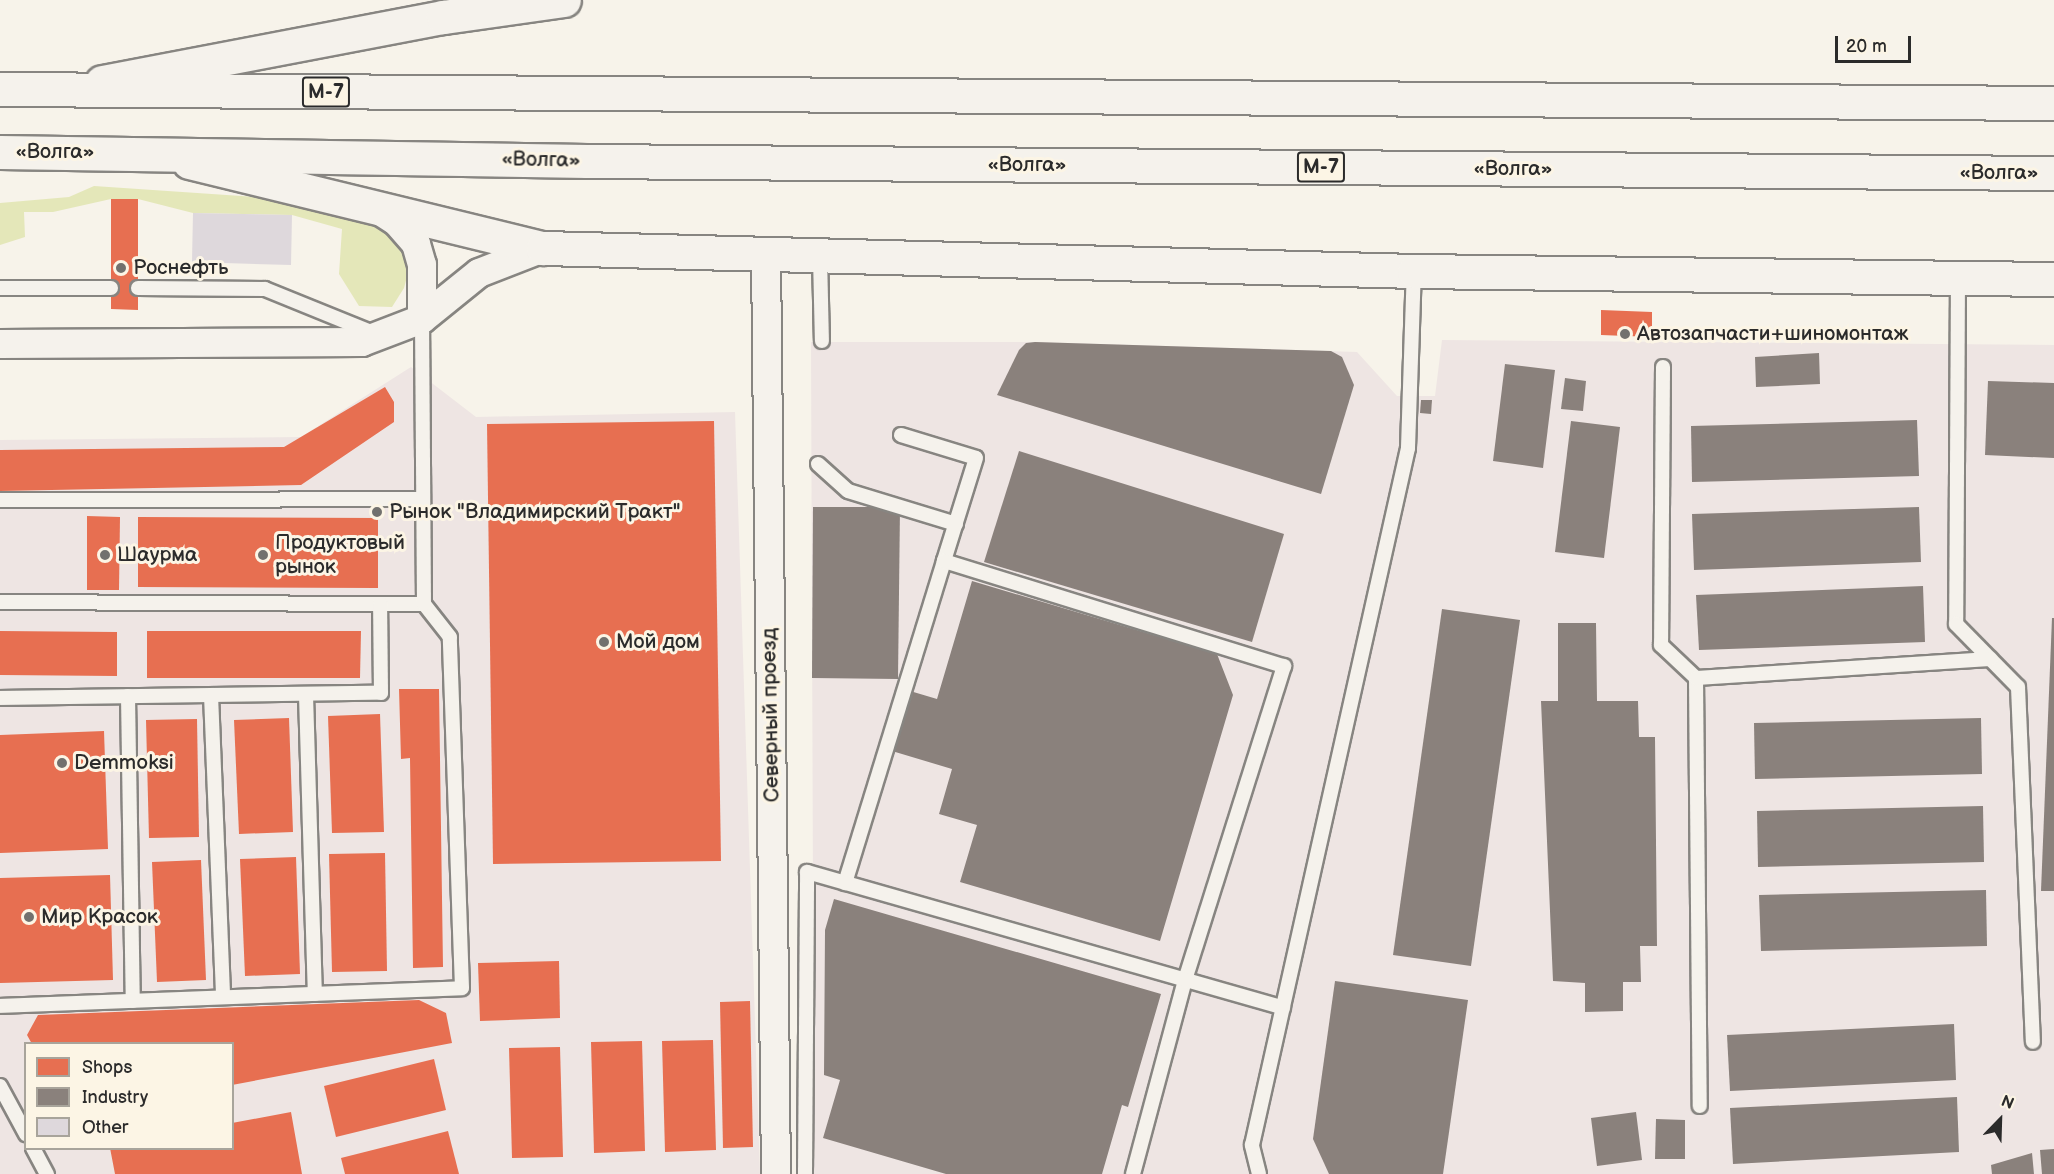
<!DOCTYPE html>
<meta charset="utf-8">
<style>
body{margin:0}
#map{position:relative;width:2054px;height:1174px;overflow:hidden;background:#f7f3ea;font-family:"Balsamiq Sans",sans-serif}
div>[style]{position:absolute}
.built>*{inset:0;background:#eee5e3}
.green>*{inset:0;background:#e4e7b9}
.shops>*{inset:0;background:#e76f51}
.industry>*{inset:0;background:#8a817c}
.building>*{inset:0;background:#ded8dc}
.roads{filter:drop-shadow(2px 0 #878581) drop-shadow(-2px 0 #878581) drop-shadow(0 2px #878581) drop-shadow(0 -2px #878581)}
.service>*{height:14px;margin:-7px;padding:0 7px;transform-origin:7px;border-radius:7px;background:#f5f2ec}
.minor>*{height:28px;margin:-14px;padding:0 14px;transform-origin:14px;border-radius:14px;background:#f5f2ec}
.tertiary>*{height:33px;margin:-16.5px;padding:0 16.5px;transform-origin:16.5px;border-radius:16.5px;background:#f5f2ec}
.trunk>*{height:33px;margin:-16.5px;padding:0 16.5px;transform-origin:16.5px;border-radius:16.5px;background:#f5f2ec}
.dots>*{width:16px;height:16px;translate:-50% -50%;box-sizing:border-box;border:3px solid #fcf5e5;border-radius:50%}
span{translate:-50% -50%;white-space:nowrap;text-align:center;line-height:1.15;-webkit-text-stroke:6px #fcf5e5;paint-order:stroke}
.shield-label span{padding:2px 4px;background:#fcf5e5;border:2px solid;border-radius:4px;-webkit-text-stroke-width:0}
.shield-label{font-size:20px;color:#2b2b2b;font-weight:700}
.street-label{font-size:21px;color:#2b2b2b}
.poi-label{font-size:21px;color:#2b2b2b}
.left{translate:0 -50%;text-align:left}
.legend{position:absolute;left:24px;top:1042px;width:210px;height:108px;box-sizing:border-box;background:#fcf5e5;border:2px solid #a8a49b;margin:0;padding:8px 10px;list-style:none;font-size:18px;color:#2b2b2b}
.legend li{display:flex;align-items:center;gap:12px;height:30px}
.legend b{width:30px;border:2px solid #a8a49b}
.north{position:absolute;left:1970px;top:1090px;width:60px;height:60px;-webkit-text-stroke:4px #fcf5e5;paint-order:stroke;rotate:23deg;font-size:16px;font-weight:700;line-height:24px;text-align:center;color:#2b2b2b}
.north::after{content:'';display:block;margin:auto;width:21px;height:27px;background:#2b2b2b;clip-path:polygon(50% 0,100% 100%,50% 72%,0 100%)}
.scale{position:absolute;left:1835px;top:36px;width:76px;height:27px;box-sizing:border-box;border:3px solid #2b2b2b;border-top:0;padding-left:8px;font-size:18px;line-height:21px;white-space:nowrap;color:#2b2b2b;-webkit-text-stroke:4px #fcf5e5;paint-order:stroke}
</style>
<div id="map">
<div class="built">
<div style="clip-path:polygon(1442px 340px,2054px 345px,2054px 1174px,814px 1174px,811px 342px,1035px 342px,1357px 352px,1397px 396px,1435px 396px)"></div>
<div style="clip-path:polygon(evenodd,411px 367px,476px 417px,735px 412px,760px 1174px,0 1174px,0 440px,301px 437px,411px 367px,26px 1044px,232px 1044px,232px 1148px,26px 1148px,26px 1044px)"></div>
</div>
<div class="green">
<div style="clip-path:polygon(94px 186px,301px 200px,365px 218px,400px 244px,408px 273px,404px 288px,392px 307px,359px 306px,339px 274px,342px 229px,292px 215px,193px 213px,138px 199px,111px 199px,53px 212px,24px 212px,25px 237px,0 245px,0 203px,69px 197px)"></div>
</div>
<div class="shops">
<div style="clip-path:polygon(111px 199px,138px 199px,138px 310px,111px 309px)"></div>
<div style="clip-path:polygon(1601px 310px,1652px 312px,1652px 337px,1601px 335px)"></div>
<div style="clip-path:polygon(385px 387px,394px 402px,394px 422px,301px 485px,0 491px,0 450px,284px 447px)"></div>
<div style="clip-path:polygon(714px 421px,721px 861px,493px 864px,487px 424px)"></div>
<div style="clip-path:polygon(87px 516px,120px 517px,119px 590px,87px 590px)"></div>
<div style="clip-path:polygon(138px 517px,378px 518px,378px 588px,138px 587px)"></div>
<div style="clip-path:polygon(0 631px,117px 632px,117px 676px,0 675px)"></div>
<div style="clip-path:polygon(147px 631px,361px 631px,360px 678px,147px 678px)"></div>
<div style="clip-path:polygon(399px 689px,439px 689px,443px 967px,413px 968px,410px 758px,401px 759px)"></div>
<div style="clip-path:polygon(380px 714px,384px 832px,332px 833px,328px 716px)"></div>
<div style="clip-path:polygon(289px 718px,293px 832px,239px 834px,234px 720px)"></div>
<div style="clip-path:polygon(197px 719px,199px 837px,149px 838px,146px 720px)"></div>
<div style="clip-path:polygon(104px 731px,108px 849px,0 853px,0 735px)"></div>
<div style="clip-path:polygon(385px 853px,387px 971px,332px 972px,329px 854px)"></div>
<div style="clip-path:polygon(296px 857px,300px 974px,245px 976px,240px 859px)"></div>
<div style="clip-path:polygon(201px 860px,206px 980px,157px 982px,152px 862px)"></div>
<div style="clip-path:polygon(110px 875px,113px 980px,0 983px,0 878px)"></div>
<div style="clip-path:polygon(559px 961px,560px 1018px,480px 1021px,478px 963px)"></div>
<div style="clip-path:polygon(419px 1000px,446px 1013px,452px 1043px,232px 1085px,232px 1044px,32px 1044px,27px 1035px,38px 1015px)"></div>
<div style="clip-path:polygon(750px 1001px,753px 1147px,723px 1148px,720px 1002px)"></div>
<div style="clip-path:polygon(713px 1040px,716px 1150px,665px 1152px,662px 1041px)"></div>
<div style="clip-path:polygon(642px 1041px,645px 1151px,594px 1153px,591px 1042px)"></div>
<div style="clip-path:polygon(560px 1047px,563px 1157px,512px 1158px,509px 1048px)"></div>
<div style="clip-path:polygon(434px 1059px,446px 1110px,336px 1137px,324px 1086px)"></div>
<div style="clip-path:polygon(291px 1112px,302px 1174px,115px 1174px,110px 1148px,232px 1148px,232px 1123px)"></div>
<div style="clip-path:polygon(448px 1131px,459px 1174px,345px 1174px,341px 1158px)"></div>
</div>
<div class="industry">
<div style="clip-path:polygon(1035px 342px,1331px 351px,1342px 357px,1354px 385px,1321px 494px,997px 395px,1019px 350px,1026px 343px)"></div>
<div style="clip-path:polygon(1819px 353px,1820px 384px,1756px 387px,1755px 357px)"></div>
<div style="clip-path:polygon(1505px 364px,1555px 370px,1543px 468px,1493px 461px)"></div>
<div style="clip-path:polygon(1565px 378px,1586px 381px,1583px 411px,1561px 409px)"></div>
<div style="clip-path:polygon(1988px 381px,2054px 383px,2054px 458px,1985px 455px)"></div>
<div style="clip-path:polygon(1421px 400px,1432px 400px,1431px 414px,1420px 413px)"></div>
<div style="clip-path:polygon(1917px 420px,1919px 476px,1692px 482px,1691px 426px)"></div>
<div style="clip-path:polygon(1571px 421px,1620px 427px,1604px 558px,1555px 552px)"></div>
<div style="clip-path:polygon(1019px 451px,1284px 534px,1252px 642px,984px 562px)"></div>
<div style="clip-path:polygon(813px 507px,900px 507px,898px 679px,812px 678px)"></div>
<div style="clip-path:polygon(1919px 507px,1921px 562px,1694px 570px,1692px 514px)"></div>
<div style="clip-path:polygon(972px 581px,1217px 654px,1233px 695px,1160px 941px,960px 882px,977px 825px,939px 814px,952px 769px,882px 748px,900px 688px,937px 699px)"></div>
<div style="clip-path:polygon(1923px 586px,1925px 642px,1699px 650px,1696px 595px)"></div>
<div style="clip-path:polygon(1442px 609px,1520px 620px,1471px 966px,1393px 955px)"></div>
<div style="clip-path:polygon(2052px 618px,2054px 618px,2054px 891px,2041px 891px)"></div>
<div style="clip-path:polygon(1558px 623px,1596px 623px,1597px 701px,1638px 701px,1639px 737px,1655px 737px,1657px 946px,1640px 946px,1641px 982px,1623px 982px,1623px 1011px,1585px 1012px,1585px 983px,1553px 981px,1541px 701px,1558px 701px)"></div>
<div style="clip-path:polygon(1981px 718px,1982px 774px,1755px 779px,1754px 723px)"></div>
<div style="clip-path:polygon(1983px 806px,1984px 862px,1758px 867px,1757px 811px)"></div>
<div style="clip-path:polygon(1986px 890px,1987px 946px,1761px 951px,1759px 895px)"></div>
<div style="clip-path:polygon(834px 899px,1161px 994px,1128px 1107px,1122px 1105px,1102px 1174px,946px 1174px,823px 1138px,840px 1080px,824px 1075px,825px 930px)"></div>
<div style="clip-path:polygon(1335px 981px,1468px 1000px,1443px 1174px,1329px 1174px,1313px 1139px)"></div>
<div style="clip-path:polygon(1954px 1024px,1956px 1080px,1730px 1091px,1727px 1035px)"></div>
<div style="clip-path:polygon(1957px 1097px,1959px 1152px,1733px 1164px,1730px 1108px)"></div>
<div style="clip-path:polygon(1636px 1112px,1642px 1160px,1597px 1166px,1591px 1118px)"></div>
<div style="clip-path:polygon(1656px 1119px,1685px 1120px,1685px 1159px,1655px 1159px)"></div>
<div style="clip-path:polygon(2054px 1149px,2054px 1174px,2042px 1174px,2040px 1150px)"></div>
<div style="clip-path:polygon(2032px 1153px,2034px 1174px,1992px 1174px,1991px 1165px)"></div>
</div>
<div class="building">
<div style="clip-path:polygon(193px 213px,292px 215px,291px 265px,192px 262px)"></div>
</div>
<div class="roads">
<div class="service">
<div style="left:820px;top:256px;width:85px;rotate:88.7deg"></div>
<div style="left:1958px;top:278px;width:346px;rotate:90.3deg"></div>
<div style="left:1956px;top:624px;width:88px;rotate:45.5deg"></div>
<div style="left:2018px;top:687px;width:355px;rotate:87.6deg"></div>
<div style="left:0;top:288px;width:111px"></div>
<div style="left:138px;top:288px;width:127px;rotate:0.5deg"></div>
<div style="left:265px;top:289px;width:120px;rotate:22.1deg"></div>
<div style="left:1663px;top:367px;width:278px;rotate:90.4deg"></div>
<div style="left:1661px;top:645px;width:48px;rotate:43.3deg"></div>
<div style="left:1696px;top:678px;width:428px;rotate:89.5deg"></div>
<div style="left:901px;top:435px;width:78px;rotate:17deg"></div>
<div style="left:976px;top:458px;width:108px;rotate:107.3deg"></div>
<div style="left:818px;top:464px;width:40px;rotate:42deg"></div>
<div style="left:848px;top:491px;width:113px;rotate:17deg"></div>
<div style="left:0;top:500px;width:423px;rotate:-0.1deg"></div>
<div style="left:0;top:602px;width:424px;rotate:0.3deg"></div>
<div style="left:1696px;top:678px;width:295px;rotate:-3.7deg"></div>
<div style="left:211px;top:695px;width:302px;rotate:87.7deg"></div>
<div style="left:306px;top:695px;width:299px;rotate:88.3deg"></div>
<div style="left:128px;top:696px;width:305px;rotate:89.1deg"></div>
<div style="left:0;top:698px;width:381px;rotate:-0.8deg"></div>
<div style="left:381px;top:693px;width:89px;rotate:-90.6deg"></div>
<div style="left:845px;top:883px;width:337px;rotate:-72.9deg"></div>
<div style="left:944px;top:561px;width:356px;rotate:17.2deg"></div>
<div style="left:1284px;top:666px;width:329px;rotate:107.5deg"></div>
<div style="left:1185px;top:980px;width:201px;rotate:105deg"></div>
<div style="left:0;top:1006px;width:462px;rotate:-2.2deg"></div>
<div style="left:462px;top:988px;width:351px;rotate:-92deg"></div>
<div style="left:450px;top:637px;width:42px;rotate:-128.2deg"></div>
<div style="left:424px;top:604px;width:285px;rotate:-90.4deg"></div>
<div style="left:0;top:1086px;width:55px;rotate:61.6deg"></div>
<div style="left:33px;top:1148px;width:30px;rotate:62deg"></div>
<div style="left:805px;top:1174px;width:302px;rotate:-89.6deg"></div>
<div style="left:807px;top:872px;width:495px;rotate:15.9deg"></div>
<div style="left:1259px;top:1174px;width:30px;rotate:-104deg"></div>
<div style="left:1252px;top:1145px;width:714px;rotate:-77.38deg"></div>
<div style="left:1408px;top:448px;width:177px;rotate:-88.1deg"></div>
</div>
<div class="minor">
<div style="left:377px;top:209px;width:24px;rotate:33deg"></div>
<div style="left:397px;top:222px;width:29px;rotate:49deg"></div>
<div style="left:416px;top:244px;width:22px;rotate:74deg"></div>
<div style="left:422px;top:265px;width:54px;rotate:90deg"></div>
<div style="left:766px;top:255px;width:919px;rotate:89.38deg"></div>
<div style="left:0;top:344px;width:362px;rotate:-0.3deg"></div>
<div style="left:362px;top:342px;width:64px;rotate:-21deg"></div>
<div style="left:422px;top:319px;width:73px;rotate:-38.9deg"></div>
<div style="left:479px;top:273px;width:69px;rotate:-21.3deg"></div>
</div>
<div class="tertiary">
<div style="left:102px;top:82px;width:347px;rotate:-10.8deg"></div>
<div style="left:443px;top:17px;width:122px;rotate:-8deg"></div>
<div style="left:189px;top:162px;width:364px;rotate:13.7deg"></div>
<div style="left:543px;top:248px;width:871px;rotate:1.51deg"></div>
<div style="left:1414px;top:271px;width:640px;rotate:0.72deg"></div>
</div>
<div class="trunk">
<div style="left:0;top:89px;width:2054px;rotate:0.39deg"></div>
<div style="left:0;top:152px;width:587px;rotate:0.88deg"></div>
<div style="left:587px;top:161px;width:1467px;rotate:0.47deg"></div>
</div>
</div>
<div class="dots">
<div style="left:121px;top:268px;background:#72716e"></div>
<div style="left:1625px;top:334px;background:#72716e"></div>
<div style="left:377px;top:512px;background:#72716e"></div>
<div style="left:105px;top:555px;background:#72716e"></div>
<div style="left:263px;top:555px;background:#72716e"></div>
<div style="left:604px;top:642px;background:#72716e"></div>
<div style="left:62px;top:763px;background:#72716e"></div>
<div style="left:29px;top:917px;background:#72716e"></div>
</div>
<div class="shield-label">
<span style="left:326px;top:92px">М-7</span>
<span style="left:1321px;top:167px">М-7</span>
</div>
<div class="street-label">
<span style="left:55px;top:152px">«Волга»</span>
<span style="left:541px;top:160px;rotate:1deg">«Волга»</span>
<span style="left:1027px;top:165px">«Волга»</span>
<span style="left:1513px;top:169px">«Волга»</span>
<span style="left:1999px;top:173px">«Волга»</span>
<span style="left:771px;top:715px;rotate:-91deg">Северный проезд</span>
</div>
<div class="poi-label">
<span class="left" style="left:133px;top:268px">Роснефть</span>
<span class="left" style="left:1637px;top:334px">Автозапчасти+шиномонтаж</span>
<span class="left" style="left:389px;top:512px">Рынок "Владимирский Тракт"</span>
<span class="left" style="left:275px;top:555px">Продуктовый<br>рынок</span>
<span class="left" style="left:117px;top:555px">Шаурма</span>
<span class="left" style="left:616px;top:642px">Мой дом</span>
<span class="left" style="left:74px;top:763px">Demmoksi</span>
<span class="left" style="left:41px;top:917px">Мир Красок</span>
</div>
<ul class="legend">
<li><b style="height:16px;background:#e76f51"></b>Shops</li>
<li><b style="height:16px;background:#8a817c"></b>Industry</li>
<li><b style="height:16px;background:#ded8dc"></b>Other</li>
</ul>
<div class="north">N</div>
<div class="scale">20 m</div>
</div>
